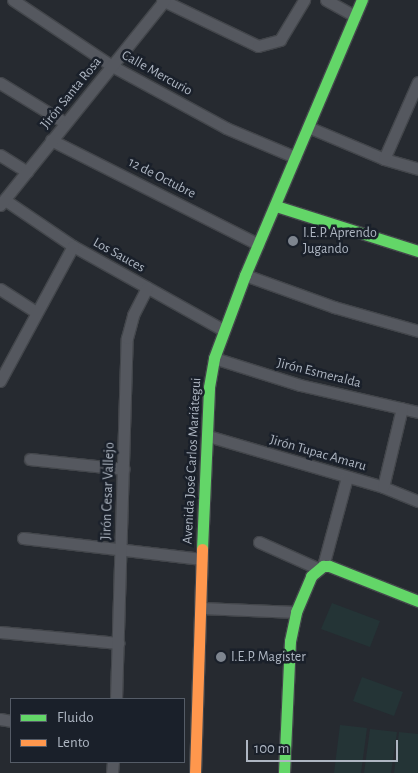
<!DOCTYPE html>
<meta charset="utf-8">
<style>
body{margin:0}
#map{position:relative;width:418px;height:773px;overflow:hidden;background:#262a30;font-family:"Alegreya Sans",sans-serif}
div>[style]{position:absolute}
.green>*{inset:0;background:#243436}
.roads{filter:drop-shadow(1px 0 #43464b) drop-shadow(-1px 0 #43464b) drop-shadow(0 1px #43464b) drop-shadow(0 -1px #43464b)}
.street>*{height:11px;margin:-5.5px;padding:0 5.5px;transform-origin:5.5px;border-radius:5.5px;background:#55585f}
.fast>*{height:11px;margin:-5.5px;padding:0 5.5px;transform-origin:5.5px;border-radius:5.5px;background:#63d668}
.slow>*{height:11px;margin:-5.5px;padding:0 5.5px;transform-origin:5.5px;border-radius:5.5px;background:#ff974d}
.dots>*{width:14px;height:14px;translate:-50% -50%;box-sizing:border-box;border:2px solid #1a202a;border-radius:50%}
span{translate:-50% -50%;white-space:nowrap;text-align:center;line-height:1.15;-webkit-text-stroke:5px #1a202a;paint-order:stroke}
.street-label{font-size:14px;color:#aeb6c2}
.poi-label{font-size:14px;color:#aeb6c2}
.left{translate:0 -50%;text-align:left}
.legend{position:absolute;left:10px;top:698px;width:175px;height:65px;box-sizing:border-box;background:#1a202a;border:1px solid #555c67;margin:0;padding:6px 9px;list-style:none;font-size:15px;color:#aeb6c2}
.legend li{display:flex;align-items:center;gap:10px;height:25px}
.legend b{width:25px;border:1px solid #555c67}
.scale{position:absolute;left:246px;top:740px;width:152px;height:22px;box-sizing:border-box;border:2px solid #aeb6c2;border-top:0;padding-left:6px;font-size:15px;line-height:18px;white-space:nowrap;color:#aeb6c2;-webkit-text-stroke:4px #1a202a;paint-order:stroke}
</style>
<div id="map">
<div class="green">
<div style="clip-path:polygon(332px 603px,380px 621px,370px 647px,321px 629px)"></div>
<div style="clip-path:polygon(362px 677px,403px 692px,394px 716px,353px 701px)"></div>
<div style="clip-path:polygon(340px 725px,367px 728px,361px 773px,334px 773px)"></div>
<div style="clip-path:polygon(370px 729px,397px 732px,391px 773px,364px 773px)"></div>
<div style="clip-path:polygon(399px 732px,418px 734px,418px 773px,394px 773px)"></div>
</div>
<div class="roads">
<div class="street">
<div style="left:13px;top:0;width:119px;rotate:33.7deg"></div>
<div style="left:112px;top:66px;width:130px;rotate:28.5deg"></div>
<div style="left:226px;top:128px;width:75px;rotate:22.8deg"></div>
<div style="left:162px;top:0;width:106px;rotate:25.6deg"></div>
<div style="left:258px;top:46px;width:23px;rotate:-15deg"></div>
<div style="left:280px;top:40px;width:47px;rotate:-59deg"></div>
<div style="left:326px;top:0;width:33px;rotate:29deg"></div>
<div style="left:0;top:83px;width:75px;rotate:31.4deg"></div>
<div style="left:308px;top:127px;width:82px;rotate:22.8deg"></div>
<div style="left:384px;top:159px;width:35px;rotate:16deg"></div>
<div style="left:51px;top:140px;width:232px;rotate:26.7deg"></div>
<div style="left:0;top:155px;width:32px;rotate:32deg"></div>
<div style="left:384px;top:159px;width:84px;rotate:-66.2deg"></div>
<div style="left:5px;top:200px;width:82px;rotate:34.1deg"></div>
<div style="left:73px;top:246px;width:172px;rotate:29.2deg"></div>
<div style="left:0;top:205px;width:263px;rotate:-51.2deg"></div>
<div style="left:245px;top:275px;width:95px;rotate:19.8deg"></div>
<div style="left:334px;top:307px;width:87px;rotate:15.9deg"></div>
<div style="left:0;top:289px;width:43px;rotate:32.6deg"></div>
<div style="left:214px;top:358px;width:90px;rotate:17.4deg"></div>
<div style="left:300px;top:385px;width:121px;rotate:12.9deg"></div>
<div style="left:0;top:381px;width:153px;rotate:-61.6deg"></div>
<div style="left:208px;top:436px;width:182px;rotate:16.2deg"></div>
<div style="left:383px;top:487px;width:38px;rotate:22deg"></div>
<div style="left:30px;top:459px;width:94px;rotate:6.1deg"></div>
<div style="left:383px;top:487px;width:81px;rotate:-76.5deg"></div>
<div style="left:23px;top:538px;width:180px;rotate:6.7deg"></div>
<div style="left:259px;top:542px;width:66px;rotate:24.2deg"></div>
<div style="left:323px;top:566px;width:92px;rotate:-74.9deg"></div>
<div style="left:201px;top:608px;width:95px;rotate:2.4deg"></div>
<div style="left:0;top:632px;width:119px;rotate:5.3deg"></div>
<div style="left:116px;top:699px;width:361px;rotate:-88.3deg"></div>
<div style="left:127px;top:338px;width:24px;rotate:-75deg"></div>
<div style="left:133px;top:315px;width:31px;rotate:-63deg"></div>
<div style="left:0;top:719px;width:11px;rotate:10deg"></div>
<div style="left:112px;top:773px;width:11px;rotate:-85deg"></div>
</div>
<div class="fast">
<div style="left:276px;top:206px;width:149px;rotate:17.6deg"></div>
<div style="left:202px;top:549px;width:162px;rotate:-87.5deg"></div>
<div style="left:209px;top:387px;width:29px;rotate:-80deg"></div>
<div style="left:214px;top:358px;width:89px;rotate:-69.5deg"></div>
<div style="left:245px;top:275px;width:299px;rotate:-67deg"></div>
<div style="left:284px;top:773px;width:132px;rotate:-87.4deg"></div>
<div style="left:290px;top:641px;width:30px;rotate:-78deg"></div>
<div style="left:296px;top:612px;width:39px;rotate:-67deg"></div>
<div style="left:311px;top:576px;width:16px;rotate:-40deg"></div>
<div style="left:323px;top:566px;width:6px"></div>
<div style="left:329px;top:566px;width:96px;rotate:21.5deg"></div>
</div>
<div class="slow">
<div style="left:195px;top:773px;width:224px;rotate:-88.2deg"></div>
</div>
</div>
<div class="dots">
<div style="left:293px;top:241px;background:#7e858f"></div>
<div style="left:221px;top:657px;background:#7e858f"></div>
</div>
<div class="street-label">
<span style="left:157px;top:73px;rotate:29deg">Calle Mercurio</span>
<span style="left:71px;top:93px;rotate:-51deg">Jirón Santa Rosa</span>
<span style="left:162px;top:178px;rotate:27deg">12 de Octubre</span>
<span style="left:119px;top:255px;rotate:29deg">Los Sauces</span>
<span style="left:319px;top:373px;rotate:14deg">Jirón Esmeralda</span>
<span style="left:318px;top:453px;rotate:16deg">Jirón Tupac Amaru</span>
<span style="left:192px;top:461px;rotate:-87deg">Avenida José Carlos Mariátegui</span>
<span style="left:108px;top:491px;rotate:-88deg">Jirón Cesar Vallejo</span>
</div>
<div class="poi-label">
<span class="left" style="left:303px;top:241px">I.E.P. Aprendo<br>Jugando</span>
<span class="left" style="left:231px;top:657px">I.E.P. Magister</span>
</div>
<ul class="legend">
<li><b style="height:6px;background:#63d668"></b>Fluido</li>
<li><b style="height:6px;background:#ff974d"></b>Lento</li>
</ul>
<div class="scale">100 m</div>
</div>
